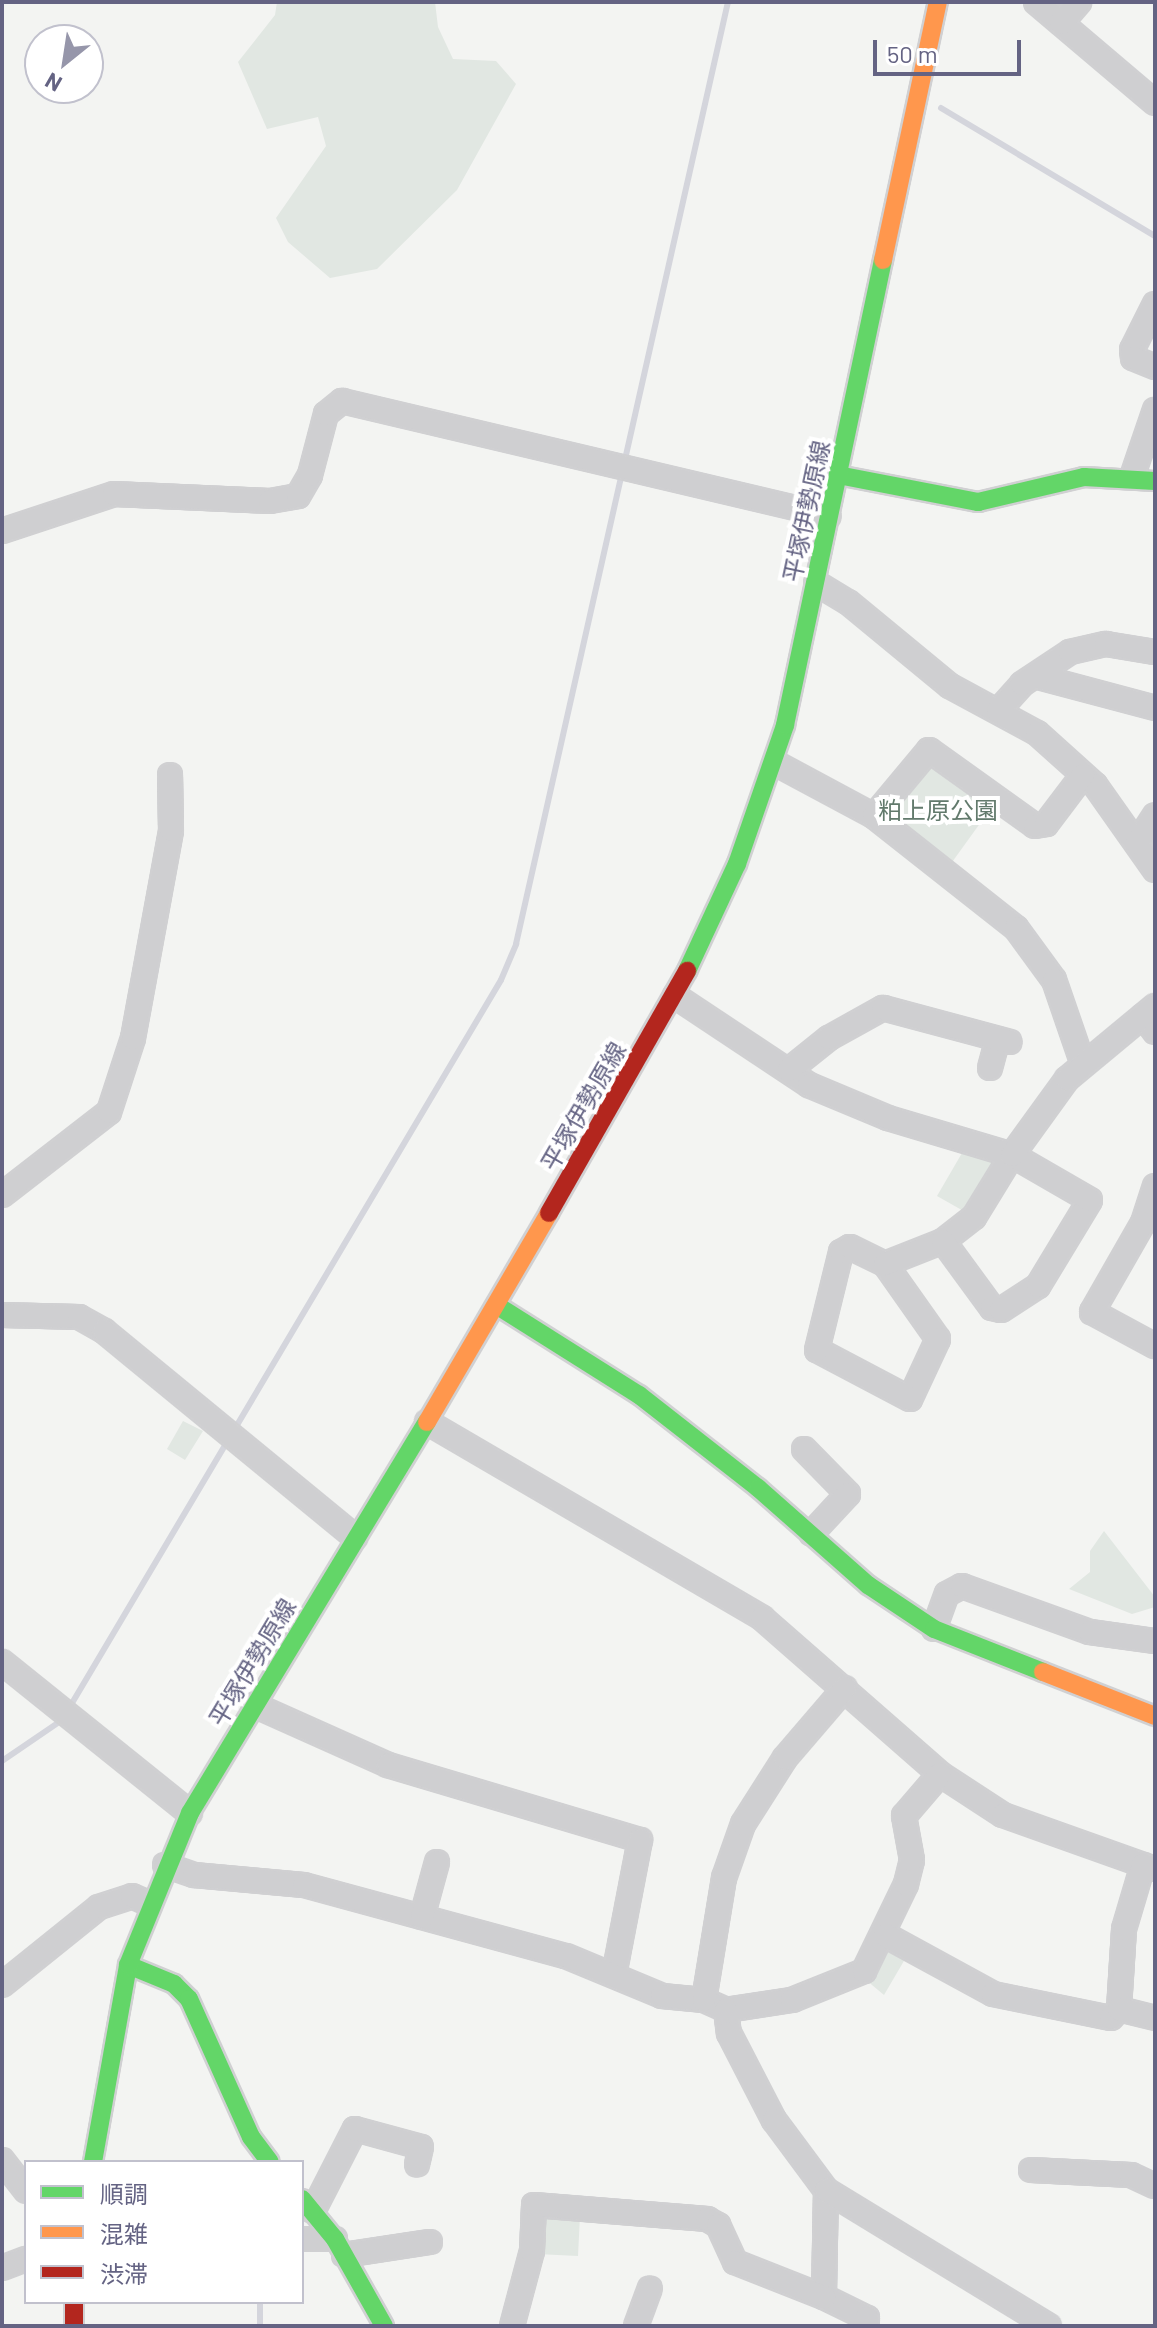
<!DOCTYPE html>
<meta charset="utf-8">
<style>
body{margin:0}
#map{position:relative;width:1157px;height:2328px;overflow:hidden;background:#f3f4f2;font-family:Barlow,"Noto Sans JP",sans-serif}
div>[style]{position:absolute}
.green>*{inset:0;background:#e1e7e2}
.stream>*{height:6px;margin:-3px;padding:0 3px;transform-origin:3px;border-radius:3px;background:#d4d5dc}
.roads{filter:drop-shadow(2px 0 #d0d0d2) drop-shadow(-2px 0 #d0d0d2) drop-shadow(0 2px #d0d0d2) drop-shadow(0 -2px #d0d0d2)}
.street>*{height:22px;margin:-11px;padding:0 11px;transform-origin:11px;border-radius:11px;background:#cfcfd1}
.fast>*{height:18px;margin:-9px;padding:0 9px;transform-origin:9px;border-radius:9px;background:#63d668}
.slow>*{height:18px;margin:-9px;padding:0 9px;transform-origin:9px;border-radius:9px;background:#ff974d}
.jam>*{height:18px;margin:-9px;padding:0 9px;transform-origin:9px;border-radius:9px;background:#b3261e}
span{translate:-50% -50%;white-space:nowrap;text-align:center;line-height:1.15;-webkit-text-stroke:8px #fff;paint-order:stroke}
.street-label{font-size:24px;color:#646383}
.park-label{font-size:24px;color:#627a6c}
.frame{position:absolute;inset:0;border:4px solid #646383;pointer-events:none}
.legend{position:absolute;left:24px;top:2160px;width:280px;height:144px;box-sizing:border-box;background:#fff;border:2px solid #c1c1cd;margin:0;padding:10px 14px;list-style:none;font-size:24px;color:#646383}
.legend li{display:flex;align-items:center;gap:16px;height:40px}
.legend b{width:40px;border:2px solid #c1c1cd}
.north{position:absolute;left:24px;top:24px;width:80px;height:80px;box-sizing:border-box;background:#fff;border:2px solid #c1c1cd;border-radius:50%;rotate:210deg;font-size:22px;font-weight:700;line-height:32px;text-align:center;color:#646383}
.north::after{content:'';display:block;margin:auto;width:28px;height:36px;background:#9696aa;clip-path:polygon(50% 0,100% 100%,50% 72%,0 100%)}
.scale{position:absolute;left:873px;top:40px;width:148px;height:36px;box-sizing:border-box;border:4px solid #646383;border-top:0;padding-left:10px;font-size:24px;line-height:28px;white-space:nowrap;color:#646383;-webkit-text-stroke:6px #fff;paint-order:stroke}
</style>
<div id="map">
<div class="green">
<div style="clip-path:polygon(277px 2px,435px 2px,438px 27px,453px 59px,496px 61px,516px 84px,457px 190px,377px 269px,330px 278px,288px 242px,276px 218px,326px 146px,318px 117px,267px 129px,238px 62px,275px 15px)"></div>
<div style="clip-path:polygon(923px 760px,994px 804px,950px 865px,889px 821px,887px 810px)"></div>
<div style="clip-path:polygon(962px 1153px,993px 1160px,995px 1166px,967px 1213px,937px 1196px)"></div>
<div style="clip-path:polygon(183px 1421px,203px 1431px,185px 1460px,167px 1449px)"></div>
<div style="clip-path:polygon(1104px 1531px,1155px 1597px,1155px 1607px,1132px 1614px,1069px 1589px,1090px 1572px,1090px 1551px)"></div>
<div style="clip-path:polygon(892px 1945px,908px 1954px,884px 1995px,866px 1980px,884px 1949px)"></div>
<div style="clip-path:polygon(541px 2214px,580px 2216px,578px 2256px,537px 2254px)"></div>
</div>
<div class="stream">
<div style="left:941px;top:108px;width:249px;rotate:30.9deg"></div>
<div style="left:2px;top:1761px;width:73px;rotate:-34.3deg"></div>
<div style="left:62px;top:1720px;width:860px;rotate:-59.32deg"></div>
<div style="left:501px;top:980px;width:39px;rotate:-67deg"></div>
<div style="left:516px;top:944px;width:966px;rotate:-77.32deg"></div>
<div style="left:260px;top:2326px;width:24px;rotate:-90deg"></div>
</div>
<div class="roads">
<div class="street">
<div style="left:1036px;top:2px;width:156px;rotate:40.3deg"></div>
<div style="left:1061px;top:23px;width:28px;rotate:-49deg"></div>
<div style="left:1155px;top:304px;width:51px;rotate:116.6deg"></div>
<div style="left:1132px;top:350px;width:8px;rotate:83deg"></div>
<div style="left:1133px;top:358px;width:24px;rotate:22deg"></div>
<div style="left:1132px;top:477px;width:71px;rotate:-71.1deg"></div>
<div style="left:2px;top:531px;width:118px;rotate:-18.3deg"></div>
<div style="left:114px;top:494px;width:156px;rotate:2.6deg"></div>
<div style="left:270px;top:501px;width:28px;rotate:-10deg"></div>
<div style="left:298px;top:496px;width:24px;rotate:-60deg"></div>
<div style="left:310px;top:475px;width:63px;rotate:-75.3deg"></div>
<div style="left:326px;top:414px;width:21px;rotate:-39deg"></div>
<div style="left:342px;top:401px;width:500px;rotate:13.29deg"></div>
<div style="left:816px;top:583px;width:37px;rotate:31deg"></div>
<div style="left:848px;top:602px;width:132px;rotate:39.5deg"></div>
<div style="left:950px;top:686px;width:99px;rotate:28.4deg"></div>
<div style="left:1037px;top:733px;width:78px;rotate:41.9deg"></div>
<div style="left:1095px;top:785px;width:104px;rotate:54.8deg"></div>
<div style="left:1035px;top:676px;width:124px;rotate:14.9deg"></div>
<div style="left:998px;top:711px;width:36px;rotate:-48deg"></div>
<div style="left:1022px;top:684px;width:58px;rotate:-33.7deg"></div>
<div style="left:1070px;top:652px;width:37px;rotate:-13deg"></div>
<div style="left:1106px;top:644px;width:50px;rotate:9.3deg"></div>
<div style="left:775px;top:763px;width:112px;rotate:28.2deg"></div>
<div style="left:874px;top:816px;width:181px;rotate:38.3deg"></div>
<div style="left:1016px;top:928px;width:64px;rotate:53.8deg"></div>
<div style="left:1054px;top:980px;width:89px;rotate:71deg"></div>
<div style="left:874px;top:816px;width:86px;rotate:-50.2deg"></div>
<div style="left:929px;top:750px;width:130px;rotate:35.6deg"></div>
<div style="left:1035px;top:826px;width:11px;rotate:-10deg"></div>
<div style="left:1046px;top:824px;width:61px;rotate:-52.9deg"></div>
<div style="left:1137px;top:843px;width:33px;rotate:-57deg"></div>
<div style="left:675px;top:996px;width:161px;rotate:33.6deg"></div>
<div style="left:809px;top:1085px;width:86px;rotate:22.7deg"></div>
<div style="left:888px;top:1118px;width:129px;rotate:16.6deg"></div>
<div style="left:1012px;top:1155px;width:73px;rotate:121.5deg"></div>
<div style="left:974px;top:1217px;width:39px;rotate:142deg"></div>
<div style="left:1143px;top:1016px;width:20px;rotate:53deg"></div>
<div style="left:990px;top:1068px;width:30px;rotate:-75deg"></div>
<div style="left:789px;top:1070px;width:51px;rotate:-38.7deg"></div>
<div style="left:829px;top:1038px;width:62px;rotate:-29.1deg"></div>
<div style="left:883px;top:1008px;width:131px;rotate:15deg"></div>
<div style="left:1155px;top:1186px;width:39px;rotate:108deg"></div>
<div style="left:1143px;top:1223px;width:103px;rotate:119.8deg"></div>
<div style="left:1092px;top:1312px;width:72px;rotate:28.4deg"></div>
<div style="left:2px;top:1195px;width:135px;rotate:-37.8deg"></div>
<div style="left:109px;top:1112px;width:78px;rotate:-72deg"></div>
<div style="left:133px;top:1038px;width:211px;rotate:-79.6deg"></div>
<div style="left:171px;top:830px;width:55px;rotate:-91deg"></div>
<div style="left:885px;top:1264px;width:92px;rotate:54.8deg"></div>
<div style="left:938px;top:1339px;width:66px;rotate:115deg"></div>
<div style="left:910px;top:1399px;width:105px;rotate:-152.2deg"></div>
<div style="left:817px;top:1350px;width:101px;rotate:-76.2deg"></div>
<div style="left:841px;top:1252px;width:10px;rotate:-29deg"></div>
<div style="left:850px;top:1247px;width:39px;rotate:26deg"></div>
<div style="left:885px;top:1264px;width:62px;rotate:-21.6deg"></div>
<div style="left:943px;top:1241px;width:83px;rotate:53.8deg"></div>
<div style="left:992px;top:1308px;width:9px;rotate:13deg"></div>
<div style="left:1001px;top:1310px;width:44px;rotate:-33deg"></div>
<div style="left:1038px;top:1286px;width:100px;rotate:-58.8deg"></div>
<div style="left:1090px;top:1200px;width:90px;rotate:-150deg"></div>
<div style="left:1012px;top:1155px;width:94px;rotate:-54.1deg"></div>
<div style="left:1067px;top:1079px;width:114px;rotate:-39.7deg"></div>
<div style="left:2px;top:1315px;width:77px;rotate:1.5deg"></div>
<div style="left:79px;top:1317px;width:29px;rotate:29deg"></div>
<div style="left:104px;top:1331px;width:325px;rotate:39.4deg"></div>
<div style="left:427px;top:1422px;width:388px;rotate:30.3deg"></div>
<div style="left:762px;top:1618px;width:237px;rotate:41.2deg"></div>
<div style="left:940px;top:1774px;width:75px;rotate:33.1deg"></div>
<div style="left:1003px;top:1815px;width:161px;rotate:19.6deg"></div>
<div style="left:804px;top:1449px;width:63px;rotate:45.6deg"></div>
<div style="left:848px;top:1494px;width:54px;rotate:132.8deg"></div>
<div style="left:934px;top:1629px;width:37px;rotate:-70deg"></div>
<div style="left:947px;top:1594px;width:17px;rotate:-28deg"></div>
<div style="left:962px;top:1586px;width:136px;rotate:19.8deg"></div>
<div style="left:1090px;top:1632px;width:66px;rotate:7.9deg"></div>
<div style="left:2px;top:1662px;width:241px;rotate:38.8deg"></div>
<div style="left:254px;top:1705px;width:147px;rotate:24.1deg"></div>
<div style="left:388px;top:1765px;width:263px;rotate:16.6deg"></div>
<div style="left:640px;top:1840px;width:137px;rotate:100.9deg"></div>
<div style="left:165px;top:1865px;width:31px;rotate:19deg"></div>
<div style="left:194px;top:1875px;width:110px;rotate:5.2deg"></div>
<div style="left:304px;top:1885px;width:271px;rotate:15.2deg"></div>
<div style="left:566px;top:1956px;width:104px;rotate:22.6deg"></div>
<div style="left:662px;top:1996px;width:42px;rotate:5.4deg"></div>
<div style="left:704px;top:2000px;width:24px;rotate:24deg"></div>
<div style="left:726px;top:2010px;width:67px;rotate:-8.6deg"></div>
<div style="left:792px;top:2000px;width:78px;rotate:-21.9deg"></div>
<div style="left:864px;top:1971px;width:97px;rotate:-64.2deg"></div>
<div style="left:906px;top:1884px;width:25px;rotate:-76deg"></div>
<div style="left:912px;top:1860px;width:45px;rotate:-100.3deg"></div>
<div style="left:904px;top:1816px;width:55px;rotate:-49.4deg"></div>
<div style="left:422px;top:1917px;width:57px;rotate:-74.7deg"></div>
<div style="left:885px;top:1935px;width:123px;rotate:28.6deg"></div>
<div style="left:993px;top:1994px;width:120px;rotate:11.5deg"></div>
<div style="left:1111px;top:2018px;width:12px;rotate:-48deg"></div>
<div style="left:1119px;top:2009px;width:80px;rotate:-86.4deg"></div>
<div style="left:1124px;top:1929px;width:67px;rotate:-73.5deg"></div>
<div style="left:2px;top:1985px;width:124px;rotate:-38.8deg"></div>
<div style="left:99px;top:1907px;width:35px;rotate:-18deg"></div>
<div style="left:132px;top:1896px;width:20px;rotate:24deg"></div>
<div style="left:704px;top:2000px;width:124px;rotate:-80.7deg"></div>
<div style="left:724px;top:1878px;width:57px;rotate:-70.6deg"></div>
<div style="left:743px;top:1824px;width:78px;rotate:-57.5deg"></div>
<div style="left:785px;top:1758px;width:92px;rotate:-49.4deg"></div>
<div style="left:1119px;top:2009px;width:37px;rotate:14deg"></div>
<div style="left:726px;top:2010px;width:23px;rotate:83deg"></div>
<div style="left:729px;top:2033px;width:98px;rotate:62.7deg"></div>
<div style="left:774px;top:2120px;width:87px;rotate:53.4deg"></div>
<div style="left:826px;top:2190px;width:107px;rotate:91.1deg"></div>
<div style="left:824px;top:2297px;width:48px;rotate:26deg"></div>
<div style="left:867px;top:2318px;width:8px;rotate:90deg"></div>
<div style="left:2px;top:2160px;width:39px;rotate:52deg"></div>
<div style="left:1031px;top:2170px;width:100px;rotate:2.9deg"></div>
<div style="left:1131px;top:2175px;width:26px;rotate:25deg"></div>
<div style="left:826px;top:2190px;width:261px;rotate:31.4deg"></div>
<div style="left:313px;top:2211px;width:92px;rotate:-62.9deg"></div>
<div style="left:355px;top:2129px;width:68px;rotate:15.3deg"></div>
<div style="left:421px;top:2147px;width:18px;rotate:103deg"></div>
<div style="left:302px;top:2239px;width:33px"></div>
<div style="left:344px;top:2255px;width:87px;rotate:-8.6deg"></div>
<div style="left:2px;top:2268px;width:26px;rotate:-21deg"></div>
<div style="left:512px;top:2326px;width:78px;rotate:-75.1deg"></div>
<div style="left:532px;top:2251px;width:46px;rotate:-87.5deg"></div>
<div style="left:534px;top:2205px;width:174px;rotate:4.6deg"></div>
<div style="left:707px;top:2219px;width:13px;rotate:29deg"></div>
<div style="left:718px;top:2225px;width:41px;rotate:65.3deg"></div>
<div style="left:735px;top:2262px;width:96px;rotate:21.5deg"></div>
<div style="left:636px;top:2326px;width:40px;rotate:-69.8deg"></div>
</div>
<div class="fast">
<div style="left:838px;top:475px;width:143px;rotate:10.9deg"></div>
<div style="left:978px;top:502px;width:109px;rotate:-13.3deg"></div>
<div style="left:1084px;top:477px;width:71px;rotate:3.2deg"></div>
<div style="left:687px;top:971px;width:118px;rotate:-65deg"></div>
<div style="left:737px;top:864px;width:147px;rotate:-70.9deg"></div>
<div style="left:785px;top:725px;width:475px;rotate:-78.1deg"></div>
<div style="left:496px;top:1305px;width:169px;rotate:32.2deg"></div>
<div style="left:639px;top:1395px;width:151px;rotate:38deg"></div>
<div style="left:758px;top:1488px;width:147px;rotate:41.4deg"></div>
<div style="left:868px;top:1585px;width:79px;rotate:33.7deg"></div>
<div style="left:934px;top:1629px;width:117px;rotate:21.5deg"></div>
<div style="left:128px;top:1965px;width:50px;rotate:22.4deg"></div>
<div style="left:174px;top:1984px;width:21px;rotate:45deg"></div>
<div style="left:189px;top:1999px;width:151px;rotate:65.8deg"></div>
<div style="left:251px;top:2137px;width:31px;rotate:53deg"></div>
<div style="left:93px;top:2162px;width:200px;rotate:-79.9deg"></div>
<div style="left:128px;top:1965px;width:164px;rotate:-67.8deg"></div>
<div style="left:190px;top:1813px;width:457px;rotate:-58.8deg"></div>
<div style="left:302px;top:2199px;width:52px;rotate:50.5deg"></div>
<div style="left:335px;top:2239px;width:100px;rotate:60.6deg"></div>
</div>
<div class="slow">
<div style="left:883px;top:260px;width:264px;rotate:-78deg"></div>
<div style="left:427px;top:1422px;width:242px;rotate:-59.7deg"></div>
<div style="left:1043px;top:1672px;width:120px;rotate:21.4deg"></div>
</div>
<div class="jam">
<div style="left:549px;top:1213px;width:279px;rotate:-60.3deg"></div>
<div style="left:74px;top:2302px;width:24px;rotate:90deg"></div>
</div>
</div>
<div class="street-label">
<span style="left:806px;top:511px;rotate:-78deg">平塚伊勢原線</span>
<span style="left:583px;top:1106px;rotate:-60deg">平塚伊勢原線</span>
<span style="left:252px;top:1662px;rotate:-59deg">平塚伊勢原線</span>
</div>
<div class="park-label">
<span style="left:938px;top:810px">粕上原公園</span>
</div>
<div class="frame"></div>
<ul class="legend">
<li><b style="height:10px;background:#63d668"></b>順調</li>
<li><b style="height:10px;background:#ff974d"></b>混雑</li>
<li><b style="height:10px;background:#b3261e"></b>渋滞</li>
</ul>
<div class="north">N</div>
<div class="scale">50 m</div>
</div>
